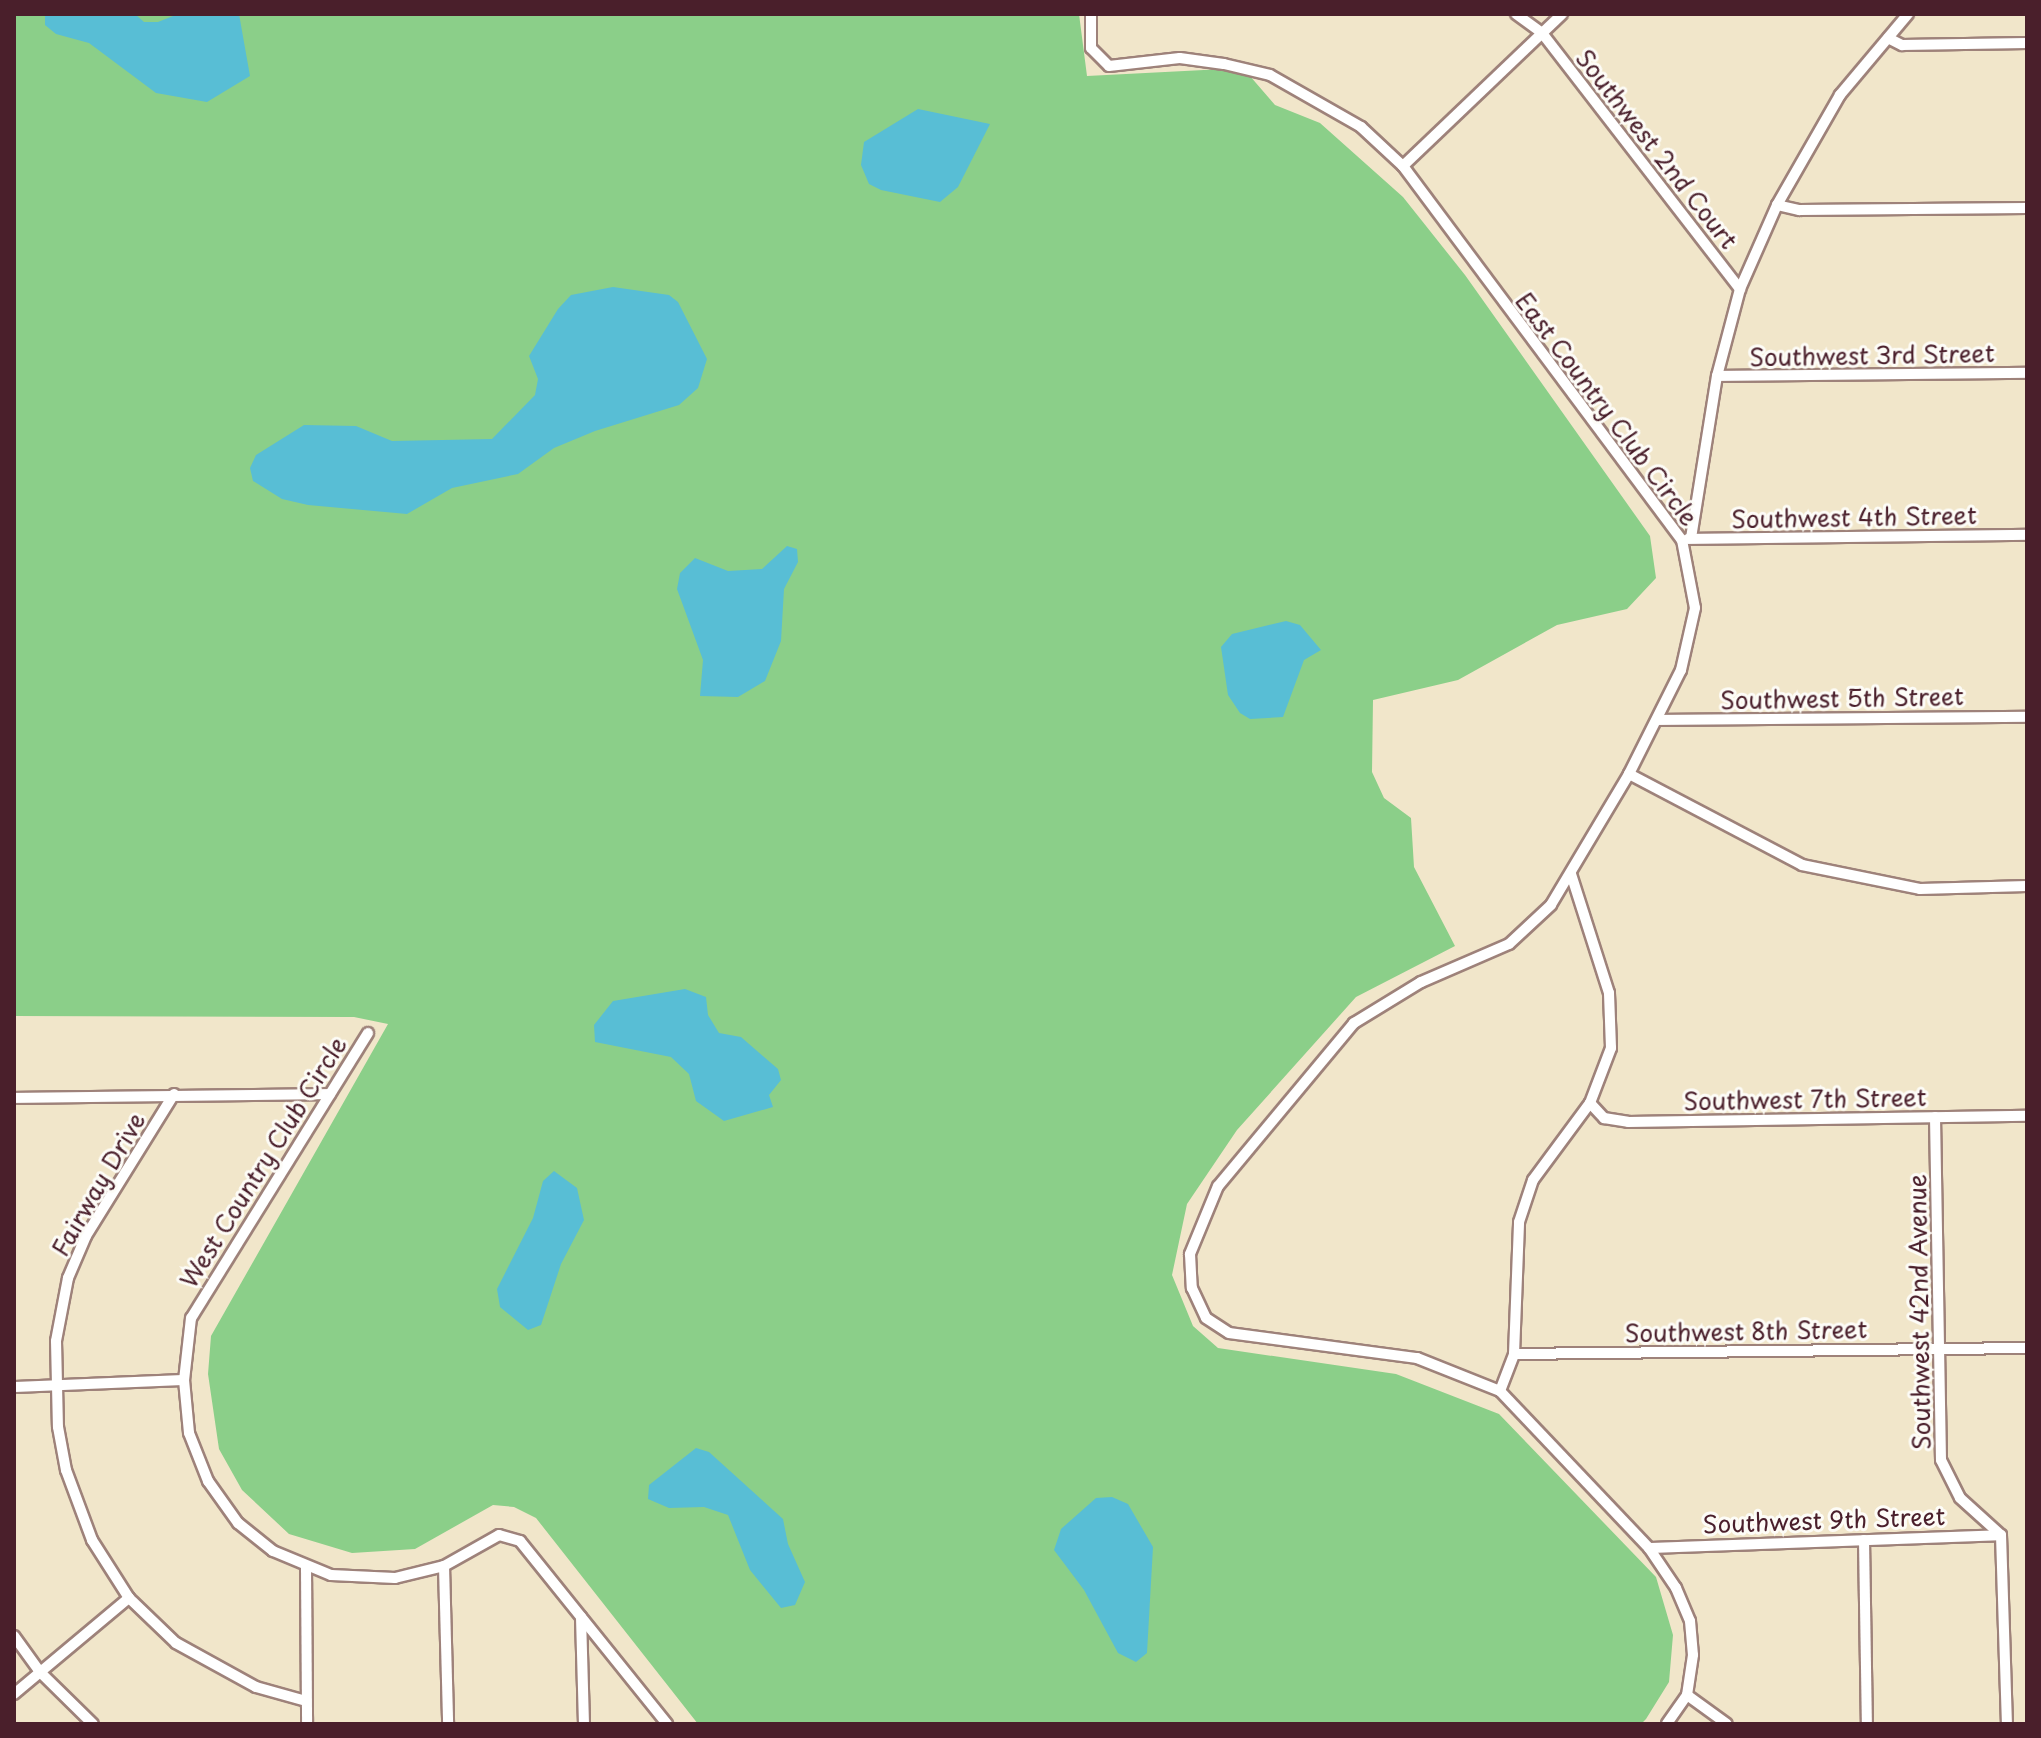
<!DOCTYPE html>
<style>
body{margin:0}
#map{position:relative;width:2041px;height:1738px;overflow:hidden;background:#f1e6ca;font-family:"Playpen Sans",sans-serif}
div>[style]{position:absolute}
.green>*{inset:0;background:#8bcf89}
.water>*{inset:0;background:#58bed5}
.roads{filter:drop-shadow(2px 0 #9e827a) drop-shadow(-2px 0 #9e827a) drop-shadow(0 2px #9e827a) drop-shadow(0 -2px #9e827a)}
.minor>*{height:10px;margin:-5px;padding:0 5px;transform-origin:5px;border-radius:5px;background:#fff}
span{translate:-50% -50%;white-space:nowrap;text-align:center;line-height:1.15;-webkit-text-stroke:6px #fdfcf7;paint-order:stroke}
.street-label{font-size:24px;color:#4a1f2b}
.frame{position:absolute;inset:0;border:16px solid #4a1f2b;pointer-events:none}
</style>
<div id="map">
<div class="green">
<div style="clip-path:polygon(14px 14px,1079px 14px,1087px 76px,1243px 68px,1275px 105px,1320px 123px,1403px 197px,1465px 275px,1650px 536px,1656px 578px,1627px 609px,1557px 625px,1458px 680px,1373px 700px,1372px 772px,1384px 798px,1411px 818px,1414px 867px,1455px 946px,1356px 997px,1237px 1130px,1187px 1204px,1172px 1275px,1193px 1326px,1218px 1348px,1396px 1374px,1499px 1414px,1656px 1577px,1673px 1635px,1669px 1682px,1646px 1719px,1641px 1724px,698px 1724px,536px 1518px,514px 1507px,493px 1505px,415px 1549px,352px 1553px,289px 1534px,242px 1490px,219px 1449px,208px 1374px,211px 1336px,388px 1024px,354px 1017px,14px 1016px)"></div>
</div>
<div class="water">
<div style="clip-path:polygon(45px 14px,135px 14px,144px 22px,158px 22px,178px 14px,239px 14px,250px 76px,207px 102px,156px 93px,89px 43px,56px 34px,45px 25px)"></div>
<div style="clip-path:polygon(918px 109px,990px 124px,958px 187px,940px 202px,881px 190px,869px 184px,861px 165px,864px 142px)"></div>
<div style="clip-path:polygon(613px 287px,669px 295px,678px 302px,707px 359px,698px 388px,679px 405px,595px 431px,554px 448px,518px 474px,452px 488px,407px 514px,308px 505px,282px 499px,253px 481px,250px 468px,256px 455px,304px 425px,356px 426px,392px 441px,492px 439px,535px 395px,538px 379px,529px 356px,558px 309px,571px 295px)"></div>
<div style="clip-path:polygon(787px 546px,797px 549px,798px 562px,784px 589px,781px 641px,765px 681px,738px 697px,700px 696px,703px 660px,677px 589px,680px 573px,695px 558px,728px 571px,762px 569px)"></div>
<div style="clip-path:polygon(1286px 621px,1300px 625px,1321px 650px,1304px 660px,1283px 717px,1250px 719px,1240px 713px,1228px 695px,1221px 647px,1232px 634px)"></div>
<div style="clip-path:polygon(685px 989px,706px 997px,708px 1015px,719px 1033px,741px 1037px,778px 1069px,781px 1080px,769px 1095px,773px 1107px,724px 1121px,696px 1101px,689px 1074px,671px 1057px,595px 1042px,594px 1025px,613px 1001px)"></div>
<div style="clip-path:polygon(554px 1171px,577px 1188px,584px 1220px,561px 1264px,541px 1325px,528px 1330px,500px 1307px,497px 1289px,533px 1218px,543px 1181px)"></div>
<div style="clip-path:polygon(696px 1448px,709px 1452px,783px 1519px,788px 1544px,805px 1582px,795px 1605px,781px 1608px,750px 1570px,728px 1515px,704px 1507px,669px 1508px,648px 1499px,649px 1485px)"></div>
<div style="clip-path:polygon(1112px 1497px,1128px 1504px,1153px 1547px,1147px 1653px,1136px 1662px,1118px 1653px,1084px 1590px,1054px 1550px,1061px 1529px,1096px 1498px)"></div>
</div>
<div class="roads">
<div class="minor">
<div style="left:1091px;top:14px;width:34px;rotate:90deg"></div>
<div style="left:1091px;top:48px;width:25px;rotate:45deg"></div>
<div style="left:1109px;top:66px;width:71px;rotate:-6.4deg"></div>
<div style="left:1180px;top:58px;width:44px;rotate:7.8deg"></div>
<div style="left:1224px;top:64px;width:47px;rotate:13.4deg"></div>
<div style="left:1270px;top:75px;width:105px;rotate:29.7deg"></div>
<div style="left:1361px;top:127px;width:57px;rotate:42.9deg"></div>
<div style="left:1403px;top:166px;width:467px;rotate:53.3deg"></div>
<div style="left:1682px;top:540px;width:69px;rotate:79.2deg"></div>
<div style="left:1695px;top:608px;width:64px;rotate:102.7deg"></div>
<div style="left:1681px;top:670px;width:116px;rotate:116.6deg"></div>
<div style="left:1629px;top:774px;width:152px;rotate:120.8deg"></div>
<div style="left:1551px;top:905px;width:57px;rotate:137.1deg"></div>
<div style="left:1509px;top:944px;width:96px;rotate:156.6deg"></div>
<div style="left:1421px;top:982px;width:79px;rotate:148.5deg"></div>
<div style="left:1354px;top:1023px;width:212px;rotate:129.8deg"></div>
<div style="left:1218px;top:1186px;width:74px;rotate:112.4deg"></div>
<div style="left:1190px;top:1254px;width:34px;rotate:87deg"></div>
<div style="left:1192px;top:1288px;width:33px;rotate:65deg"></div>
<div style="left:1206px;top:1318px;width:27px;rotate:33deg"></div>
<div style="left:1229px;top:1333px;width:190px;rotate:7.6deg"></div>
<div style="left:1417px;top:1358px;width:89px;rotate:21.7deg"></div>
<div style="left:1500px;top:1391px;width:216px;rotate:46.5deg"></div>
<div style="left:1649px;top:1548px;width:48px;rotate:56deg"></div>
<div style="left:1676px;top:1588px;width:36px;rotate:67deg"></div>
<div style="left:1690px;top:1621px;width:34px;rotate:85deg"></div>
<div style="left:1693px;top:1655px;width:40px;rotate:98.5deg"></div>
<div style="left:1687px;top:1695px;width:35px;rotate:125deg"></div>
<div style="left:1516px;top:14px;width:32px;rotate:36deg"></div>
<div style="left:1542px;top:33px;width:324px;rotate:52.3deg"></div>
<div style="left:1888px;top:38px;width:16px;rotate:27deg"></div>
<div style="left:1902px;top:45px;width:125px;rotate:-0.9deg"></div>
<div style="left:1403px;top:166px;width:220px;rotate:-43.7deg"></div>
<div style="left:1777px;top:205px;width:23px;rotate:13deg"></div>
<div style="left:1799px;top:210px;width:228px;rotate:-0.5deg"></div>
<div style="left:1717px;top:376px;width:310px;rotate:-0.6deg"></div>
<div style="left:1691px;top:538px;width:164px;rotate:-80.9deg"></div>
<div style="left:1717px;top:376px;width:90px;rotate:-75.2deg"></div>
<div style="left:1740px;top:289px;width:92px;rotate:-66.2deg"></div>
<div style="left:1777px;top:205px;width:127px;rotate:-60.2deg"></div>
<div style="left:1840px;top:95px;width:106px;rotate:-50deg"></div>
<div style="left:1688px;top:539px;width:339px;rotate:-0.7deg"></div>
<div style="left:1658px;top:720px;width:369px;rotate:-0.5deg"></div>
<div style="left:1629px;top:774px;width:195px;rotate:27.7deg"></div>
<div style="left:1802px;top:865px;width:120px;rotate:11.5deg"></div>
<div style="left:1920px;top:889px;width:107px;rotate:-1.6deg"></div>
<div style="left:368px;top:1033px;width:335px;rotate:121.8deg"></div>
<div style="left:191px;top:1318px;width:62px;rotate:96.4deg"></div>
<div style="left:184px;top:1380px;width:53px;rotate:84.6deg"></div>
<div style="left:189px;top:1433px;width:52px;rotate:68.4deg"></div>
<div style="left:208px;top:1481px;width:52px;rotate:54.5deg"></div>
<div style="left:238px;top:1523px;width:45px;rotate:38.7deg"></div>
<div style="left:273px;top:1551px;width:63px;rotate:22.5deg"></div>
<div style="left:331px;top:1575px;width:64px;rotate:2.7deg"></div>
<div style="left:395px;top:1578px;width:50px;rotate:-13.8deg"></div>
<div style="left:444px;top:1566px;width:63px;rotate:-29.4deg"></div>
<div style="left:499px;top:1535px;width:22px;rotate:16deg"></div>
<div style="left:520px;top:1541px;width:235px;rotate:51.2deg"></div>
<div style="left:174px;top:1094px;width:167px;rotate:121.8deg"></div>
<div style="left:86px;top:1236px;width:46px;rotate:113.2deg"></div>
<div style="left:68px;top:1278px;width:64px;rotate:100.8deg"></div>
<div style="left:56px;top:1341px;width:86px;rotate:88.7deg"></div>
<div style="left:58px;top:1427px;width:44px;rotate:79.5deg"></div>
<div style="left:66px;top:1470px;width:75px;rotate:69.6deg"></div>
<div style="left:92px;top:1540px;width:69px;rotate:57.5deg"></div>
<div style="left:129px;top:1598px;width:65px;rotate:43.8deg"></div>
<div style="left:176px;top:1643px;width:91px;rotate:28.8deg"></div>
<div style="left:256px;top:1687px;width:52px;rotate:15.6deg"></div>
<div style="left:14px;top:1098px;width:316px;rotate:-0.7deg"></div>
<div style="left:1590px;top:1103px;width:21px;rotate:47deg"></div>
<div style="left:1604px;top:1118px;width:24px;rotate:9deg"></div>
<div style="left:1628px;top:1122px;width:399px;rotate:-0.9deg"></div>
<div style="left:1935px;top:1117px;width:343px;rotate:89deg"></div>
<div style="left:1941px;top:1460px;width:42px;rotate:63.4deg"></div>
<div style="left:1960px;top:1498px;width:55px;rotate:42.1deg"></div>
<div style="left:2001px;top:1535px;width:189px;rotate:88.2deg"></div>
<div style="left:1514px;top:1354px;width:513px;rotate:-0.67deg"></div>
<div style="left:14px;top:1387px;width:170px;rotate:-2.4deg"></div>
<div style="left:1500px;top:1391px;width:40px;rotate:-69deg"></div>
<div style="left:1514px;top:1354px;width:132px;rotate:-87.8deg"></div>
<div style="left:1519px;top:1222px;width:44px;rotate:-71.6deg"></div>
<div style="left:1533px;top:1180px;width:96px;rotate:-53.5deg"></div>
<div style="left:1590px;top:1103px;width:59px;rotate:-69.1deg"></div>
<div style="left:1611px;top:1048px;width:55px;rotate:-92.1deg"></div>
<div style="left:1609px;top:993px;width:125px;rotate:-107.7deg"></div>
<div style="left:1864px;top:1540px;width:184px;rotate:89.1deg"></div>
<div style="left:1649px;top:1548px;width:352px;rotate:-2.1deg"></div>
<div style="left:444px;top:1566px;width:158px;rotate:88.5deg"></div>
<div style="left:306px;top:1568px;width:156px;rotate:89.6deg"></div>
<div style="left:581px;top:1617px;width:107px;rotate:88.4deg"></div>
<div style="left:14px;top:1636px;width:44px;rotate:54.2deg"></div>
<div style="left:40px;top:1672px;width:74px;rotate:44.5deg"></div>
<div style="left:14px;top:1694px;width:150px;rotate:-39.9deg"></div>
<div style="left:1687px;top:1695px;width:49px;rotate:35.9deg"></div>
</div>
</div>
<div class="street-label">
<span style="left:1657px;top:149px;rotate:52deg">Southwest 2nd Court</span>
<span style="left:1872px;top:355px;rotate:-1deg">Southwest 3rd Street</span>
<span style="left:1607px;top:409px;rotate:53deg">East Country Club Circle</span>
<span style="left:1854px;top:517px;rotate:-1deg">Southwest 4th Street</span>
<span style="left:1842px;top:698px;rotate:-1deg">Southwest 5th Street</span>
<span style="left:1805px;top:1099px;rotate:-1deg">Southwest 7th Street</span>
<span style="left:263px;top:1162px;rotate:-58deg">West Country Club Circle</span>
<span style="left:98px;top:1184px;rotate:-60deg">Fairway Drive</span>
<span style="left:1919px;top:1312px;rotate:-91deg">Southwest 42nd Avenue</span>
<span style="left:1746px;top:1331px;rotate:-1deg">Southwest 8th Street</span>
<span style="left:1824px;top:1520px;rotate:-2deg">Southwest 9th Street</span>
</div>
<div class="frame"></div>
</div>
